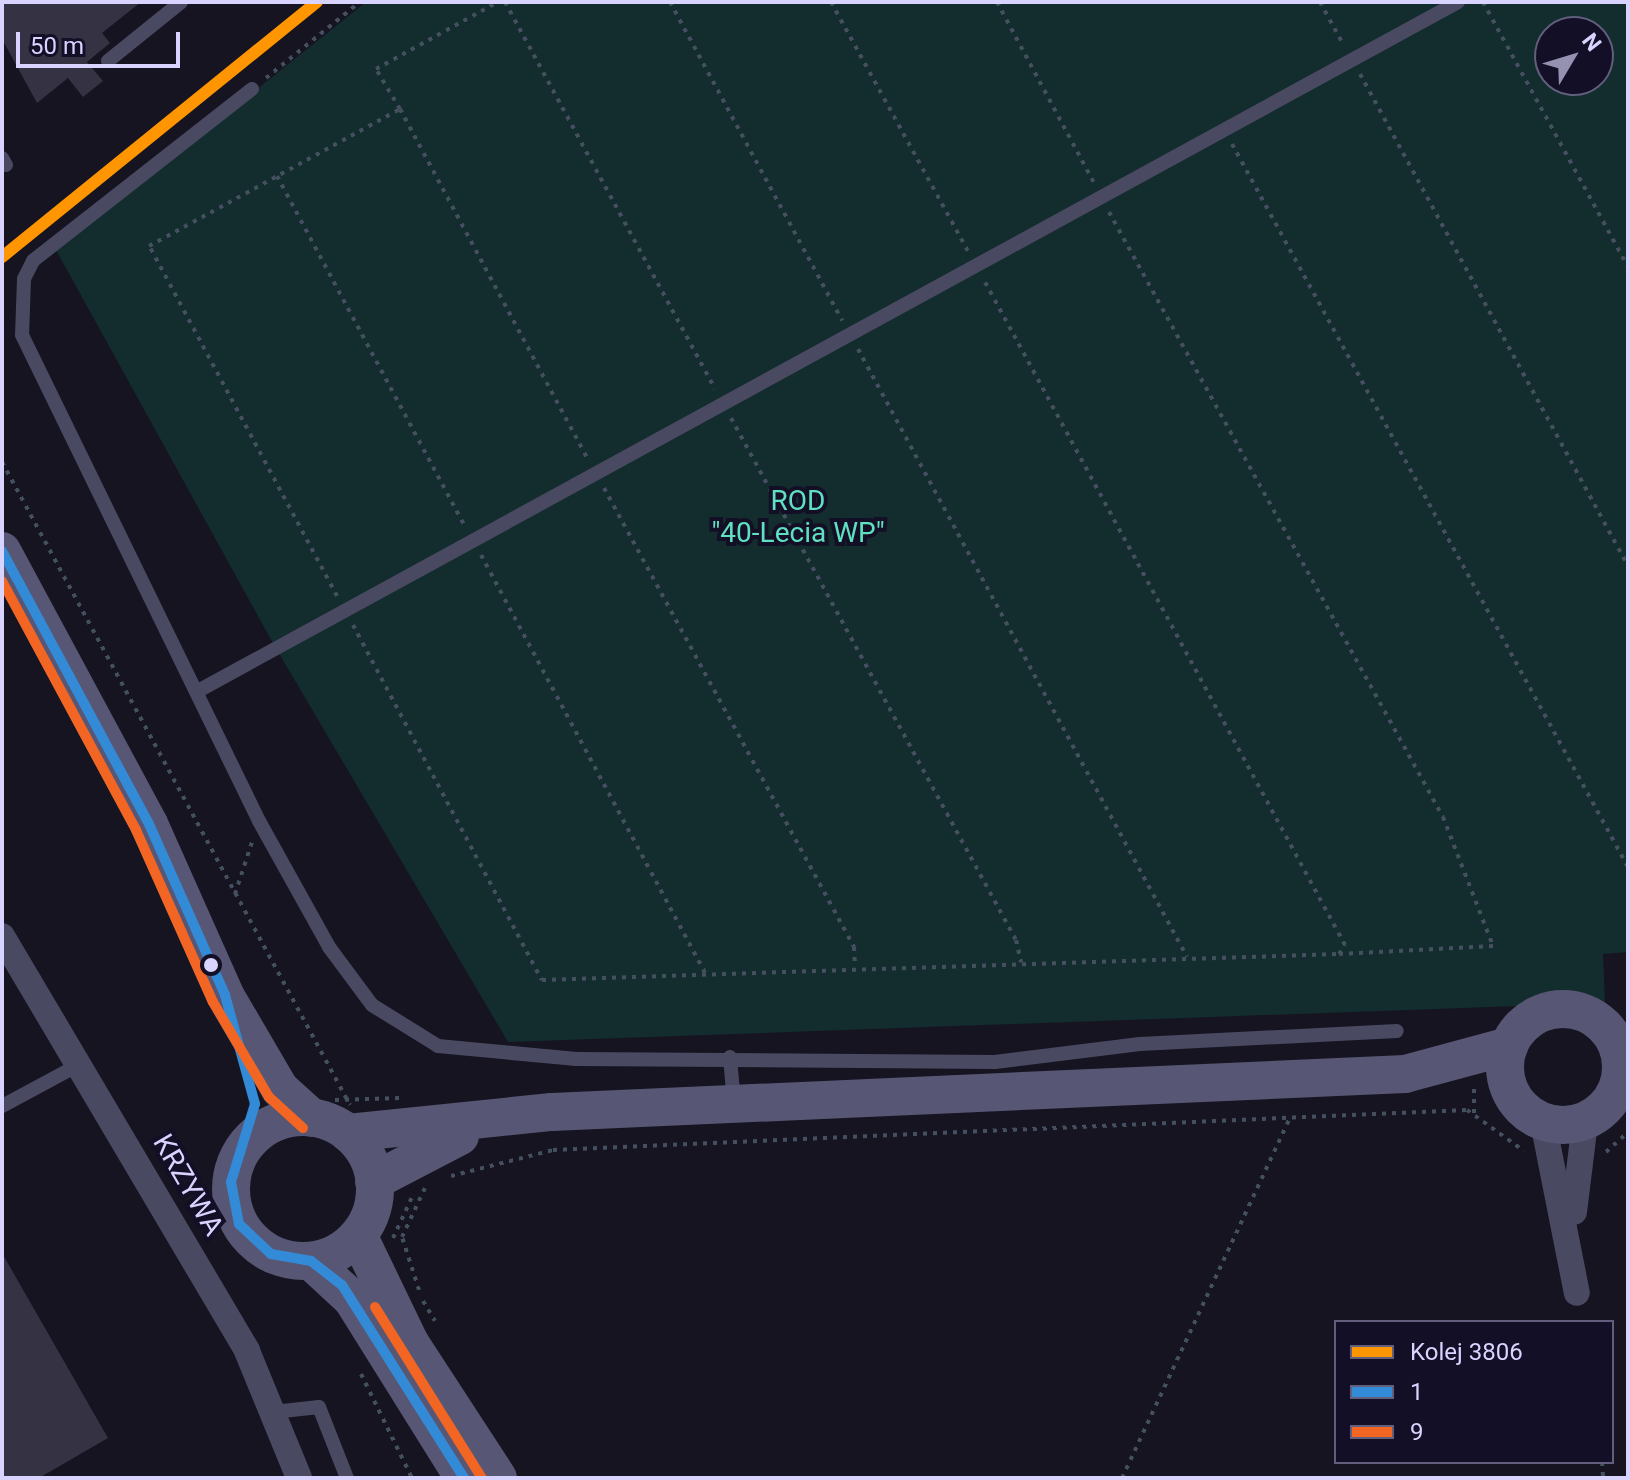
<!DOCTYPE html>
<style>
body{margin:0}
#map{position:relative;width:1630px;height:1480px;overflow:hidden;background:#161421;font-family:Roboto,sans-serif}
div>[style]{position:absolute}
.green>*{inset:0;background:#132c2d}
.building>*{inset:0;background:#343243}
.path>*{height:4px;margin-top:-2px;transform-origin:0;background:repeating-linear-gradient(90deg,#44505f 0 4px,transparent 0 10px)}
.lane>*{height:14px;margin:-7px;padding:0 7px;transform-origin:7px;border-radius:7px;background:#4a4962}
.street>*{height:26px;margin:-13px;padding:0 13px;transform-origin:13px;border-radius:13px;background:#4a4962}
.secondary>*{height:38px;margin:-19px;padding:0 19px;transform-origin:19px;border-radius:19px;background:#575674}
.secondary>.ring{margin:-19px;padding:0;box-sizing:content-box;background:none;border:38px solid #575674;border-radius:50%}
.bus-1>*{height:10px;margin:-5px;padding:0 5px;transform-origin:5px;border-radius:5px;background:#338bd7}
.bus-2>*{height:10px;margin:-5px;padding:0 5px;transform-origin:5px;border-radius:5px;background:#f26522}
.rail-1>*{height:12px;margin:-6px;padding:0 6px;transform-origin:6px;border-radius:6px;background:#ff9500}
.dots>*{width:22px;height:22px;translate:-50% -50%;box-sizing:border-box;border:4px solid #130f26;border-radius:50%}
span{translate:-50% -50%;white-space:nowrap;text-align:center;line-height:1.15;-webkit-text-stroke:8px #130f26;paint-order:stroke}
.park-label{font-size:28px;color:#5fe0c0}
.street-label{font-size:28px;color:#d9d4ff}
.frame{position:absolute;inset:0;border:4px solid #d9d4ff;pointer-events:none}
.legend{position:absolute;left:1334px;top:1320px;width:280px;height:144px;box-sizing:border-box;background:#130f26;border:2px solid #625e7d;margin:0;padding:10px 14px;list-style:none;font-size:24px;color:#d9d4ff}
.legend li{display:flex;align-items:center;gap:16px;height:40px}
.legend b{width:40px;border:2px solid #625e7d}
.north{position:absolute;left:1534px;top:16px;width:80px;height:80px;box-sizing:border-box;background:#130f26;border:2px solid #625e7d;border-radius:50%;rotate:52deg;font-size:22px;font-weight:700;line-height:32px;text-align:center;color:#d9d4ff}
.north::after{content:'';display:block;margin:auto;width:28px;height:36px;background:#9591b1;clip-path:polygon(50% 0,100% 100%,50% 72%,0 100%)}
.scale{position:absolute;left:16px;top:32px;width:164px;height:36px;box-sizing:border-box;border:4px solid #d9d4ff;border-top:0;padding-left:10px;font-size:24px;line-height:28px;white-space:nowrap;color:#d9d4ff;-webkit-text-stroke:6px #130f26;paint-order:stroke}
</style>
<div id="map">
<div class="green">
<div style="clip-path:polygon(evenodd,366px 2px,1628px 2px,1628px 952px,1603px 954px,1605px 1003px,508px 1042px,274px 645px,56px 250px,366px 2px,1550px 32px,1598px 32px,1598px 80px,1550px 80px,1550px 32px)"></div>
</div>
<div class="building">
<div style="clip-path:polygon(2px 2px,141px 2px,102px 33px,110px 43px,87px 62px,103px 81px,83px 97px,68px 78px,37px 103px,2px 39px)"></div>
<div style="clip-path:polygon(2px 1253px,108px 1438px,39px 1478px,2px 1478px)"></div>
</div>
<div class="path">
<div style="left:505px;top:2px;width:440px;rotate:61.5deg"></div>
<div style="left:670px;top:2px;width:362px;rotate:61.6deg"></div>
<div style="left:831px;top:2px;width:284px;rotate:61.2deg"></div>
<div style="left:997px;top:2px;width:205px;rotate:61.8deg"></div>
<div style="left:1320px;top:2px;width:50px;rotate:61.4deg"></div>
<div style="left:1483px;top:2px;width:302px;rotate:61.3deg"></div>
<div style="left:1360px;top:74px;width:560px;rotate:61.42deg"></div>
<div style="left:266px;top:78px;width:121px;rotate:-39deg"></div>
<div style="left:400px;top:109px;width:397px;rotate:61.8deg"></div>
<div style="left:1232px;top:144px;width:824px;rotate:61.29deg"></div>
<div style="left:277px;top:176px;width:397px;rotate:61.8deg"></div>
<div style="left:1109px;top:212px;width:691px;rotate:61.1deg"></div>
<div style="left:1443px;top:817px;width:138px;rotate:68.8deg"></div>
<div style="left:1493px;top:946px;width:154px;rotate:177deg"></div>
<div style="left:858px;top:349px;width:691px;rotate:61.58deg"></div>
<div style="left:731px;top:418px;width:595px;rotate:61.37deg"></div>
<div style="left:1016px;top:940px;width:23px;rotate:77deg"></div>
<div style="left:2px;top:462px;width:731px;rotate:61.58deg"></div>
<div style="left:604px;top:488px;width:523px;rotate:61.42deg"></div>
<div style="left:854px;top:947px;width:19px;rotate:87deg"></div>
<div style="left:481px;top:555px;width:476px;rotate:61.8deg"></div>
<div style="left:337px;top:596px;width:397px;rotate:-118.2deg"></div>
<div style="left:149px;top:246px;width:286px;rotate:-28.6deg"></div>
<div style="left:400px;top:109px;width:47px;rotate:-121deg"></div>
<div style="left:376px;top:69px;width:139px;rotate:-28.8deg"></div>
<div style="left:353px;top:625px;width:402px;rotate:62deg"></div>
<div style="left:542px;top:980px;width:797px;rotate:-1.87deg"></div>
<div style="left:1339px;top:954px;width:11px;rotate:-56deg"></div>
<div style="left:1345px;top:945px;width:757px;rotate:-118.5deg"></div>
<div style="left:235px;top:894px;width:55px;rotate:-71.9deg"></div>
<div style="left:335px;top:1100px;width:66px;rotate:-1.7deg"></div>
<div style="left:1474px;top:1113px;width:29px;rotate:-90deg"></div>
<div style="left:1606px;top:1152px;width:30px;rotate:-42deg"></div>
<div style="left:451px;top:1176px;width:105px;rotate:-14.3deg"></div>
<div style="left:553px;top:1150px;width:915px;rotate:-2.51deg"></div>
<div style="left:1467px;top:1110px;width:70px;rotate:35.7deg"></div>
<div style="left:393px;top:1238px;width:47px;rotate:-65.1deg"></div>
<div style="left:419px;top:1290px;width:56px;rotate:-107.8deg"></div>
<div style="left:402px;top:1237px;width:54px;rotate:-64.9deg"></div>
<div style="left:423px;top:1301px;width:23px;rotate:59deg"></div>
<div style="left:361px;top:1374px;width:116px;rotate:63.9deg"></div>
<div style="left:1602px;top:1462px;width:16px;rotate:86deg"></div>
<div style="left:1122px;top:1478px;width:397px;rotate:-65deg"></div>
</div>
<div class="lane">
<div style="left:108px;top:61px;width:94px;rotate:-38.9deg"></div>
<div style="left:252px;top:89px;width:278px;rotate:141.9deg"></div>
<div style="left:33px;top:261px;width:20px;rotate:117deg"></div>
<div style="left:24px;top:279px;width:56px;rotate:92deg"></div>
<div style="left:22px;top:335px;width:541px;rotate:64deg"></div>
<div style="left:259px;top:821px;width:144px;rotate:60.9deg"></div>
<div style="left:329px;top:947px;width:72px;rotate:53.4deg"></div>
<div style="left:372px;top:1005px;width:78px;rotate:31.8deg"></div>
<div style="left:438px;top:1046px;width:139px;rotate:5.4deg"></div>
<div style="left:576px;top:1059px;width:419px;rotate:0.4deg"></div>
<div style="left:995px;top:1062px;width:146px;rotate:-7.1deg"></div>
<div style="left:1140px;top:1044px;width:257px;rotate:-2.9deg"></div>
<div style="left:2px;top:158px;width:8px;rotate:60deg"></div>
<div style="left:198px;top:691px;width:1436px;rotate:-28.67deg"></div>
<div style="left:730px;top:1057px;width:47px;rotate:85.1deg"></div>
<div style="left:2px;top:1106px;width:89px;rotate:-28.3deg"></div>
<div style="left:274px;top:1412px;width:45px;rotate:-6.3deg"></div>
<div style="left:319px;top:1407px;width:76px;rotate:68.5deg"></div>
</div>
<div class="street">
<div style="left:2px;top:936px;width:482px;rotate:59.4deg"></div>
<div style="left:247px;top:1351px;width:137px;rotate:67.7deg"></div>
<div style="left:1543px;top:1122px;width:174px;rotate:78.8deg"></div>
<div style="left:1574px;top:1212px;width:91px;rotate:-83deg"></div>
</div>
<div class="secondary">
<div style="left:2px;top:551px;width:310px;rotate:61.7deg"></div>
<div style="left:149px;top:824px;width:187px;rotate:66deg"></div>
<div style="left:225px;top:995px;width:109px;rotate:59.7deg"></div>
<div style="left:280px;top:1089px;width:43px;rotate:42.2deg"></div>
<div class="ring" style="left:1505px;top:1009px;width:78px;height:78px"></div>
<div class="ring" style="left:231px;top:1117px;width:106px;height:106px"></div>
<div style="left:348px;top:1133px;width:205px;rotate:-5.9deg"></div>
<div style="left:552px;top:1112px;width:854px;rotate:-2.55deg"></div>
<div style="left:1405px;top:1074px;width:108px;rotate:-15.1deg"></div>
<div style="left:374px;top:1181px;width:97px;rotate:-27.6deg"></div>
<div style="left:359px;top:1237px;width:118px;rotate:64.3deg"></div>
<div style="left:410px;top:1343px;width:161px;rotate:56.9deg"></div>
<div style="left:311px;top:1261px;width:56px;rotate:42.8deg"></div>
<div style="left:352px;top:1299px;width:211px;rotate:58deg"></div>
</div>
<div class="bus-1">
<div style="left:2px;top:551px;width:310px;rotate:61.7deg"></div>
<div style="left:149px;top:824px;width:187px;rotate:66deg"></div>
<div style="left:225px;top:995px;width:113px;rotate:74.6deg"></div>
<div style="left:255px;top:1104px;width:82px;rotate:107.1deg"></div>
<div style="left:231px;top:1182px;width:43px;rotate:79.2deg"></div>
<div style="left:239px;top:1224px;width:44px;rotate:43.2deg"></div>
<div style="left:271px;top:1254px;width:41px;rotate:9.9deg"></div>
<div style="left:311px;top:1261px;width:39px;rotate:38deg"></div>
<div style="left:342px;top:1285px;width:228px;rotate:57.7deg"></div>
</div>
<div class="bus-2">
<div style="left:2px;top:581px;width:283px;rotate:61.7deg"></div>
<div style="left:136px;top:830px;width:188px;rotate:65.9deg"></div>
<div style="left:213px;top:1002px;width:110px;rotate:59.5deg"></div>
<div style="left:269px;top:1097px;width:46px;rotate:42.4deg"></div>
<div style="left:375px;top:1307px;width:202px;rotate:58deg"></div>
</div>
<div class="rail-1">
<div style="left:2px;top:257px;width:405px;rotate:-39deg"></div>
</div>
<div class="dots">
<div style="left:211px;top:965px;background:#d9d4ff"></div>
</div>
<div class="park-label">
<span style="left:798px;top:517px">ROD<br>"40-Lecia WP"</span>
</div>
<div class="street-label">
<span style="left:188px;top:1185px;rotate:60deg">KRZYWA</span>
</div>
<div class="frame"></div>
<ul class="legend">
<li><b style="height:10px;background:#ff9500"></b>Kolej 3806</li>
<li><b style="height:10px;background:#338bd7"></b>1</li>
<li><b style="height:10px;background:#f26522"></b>9</li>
</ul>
<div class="north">N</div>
<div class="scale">50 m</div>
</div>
